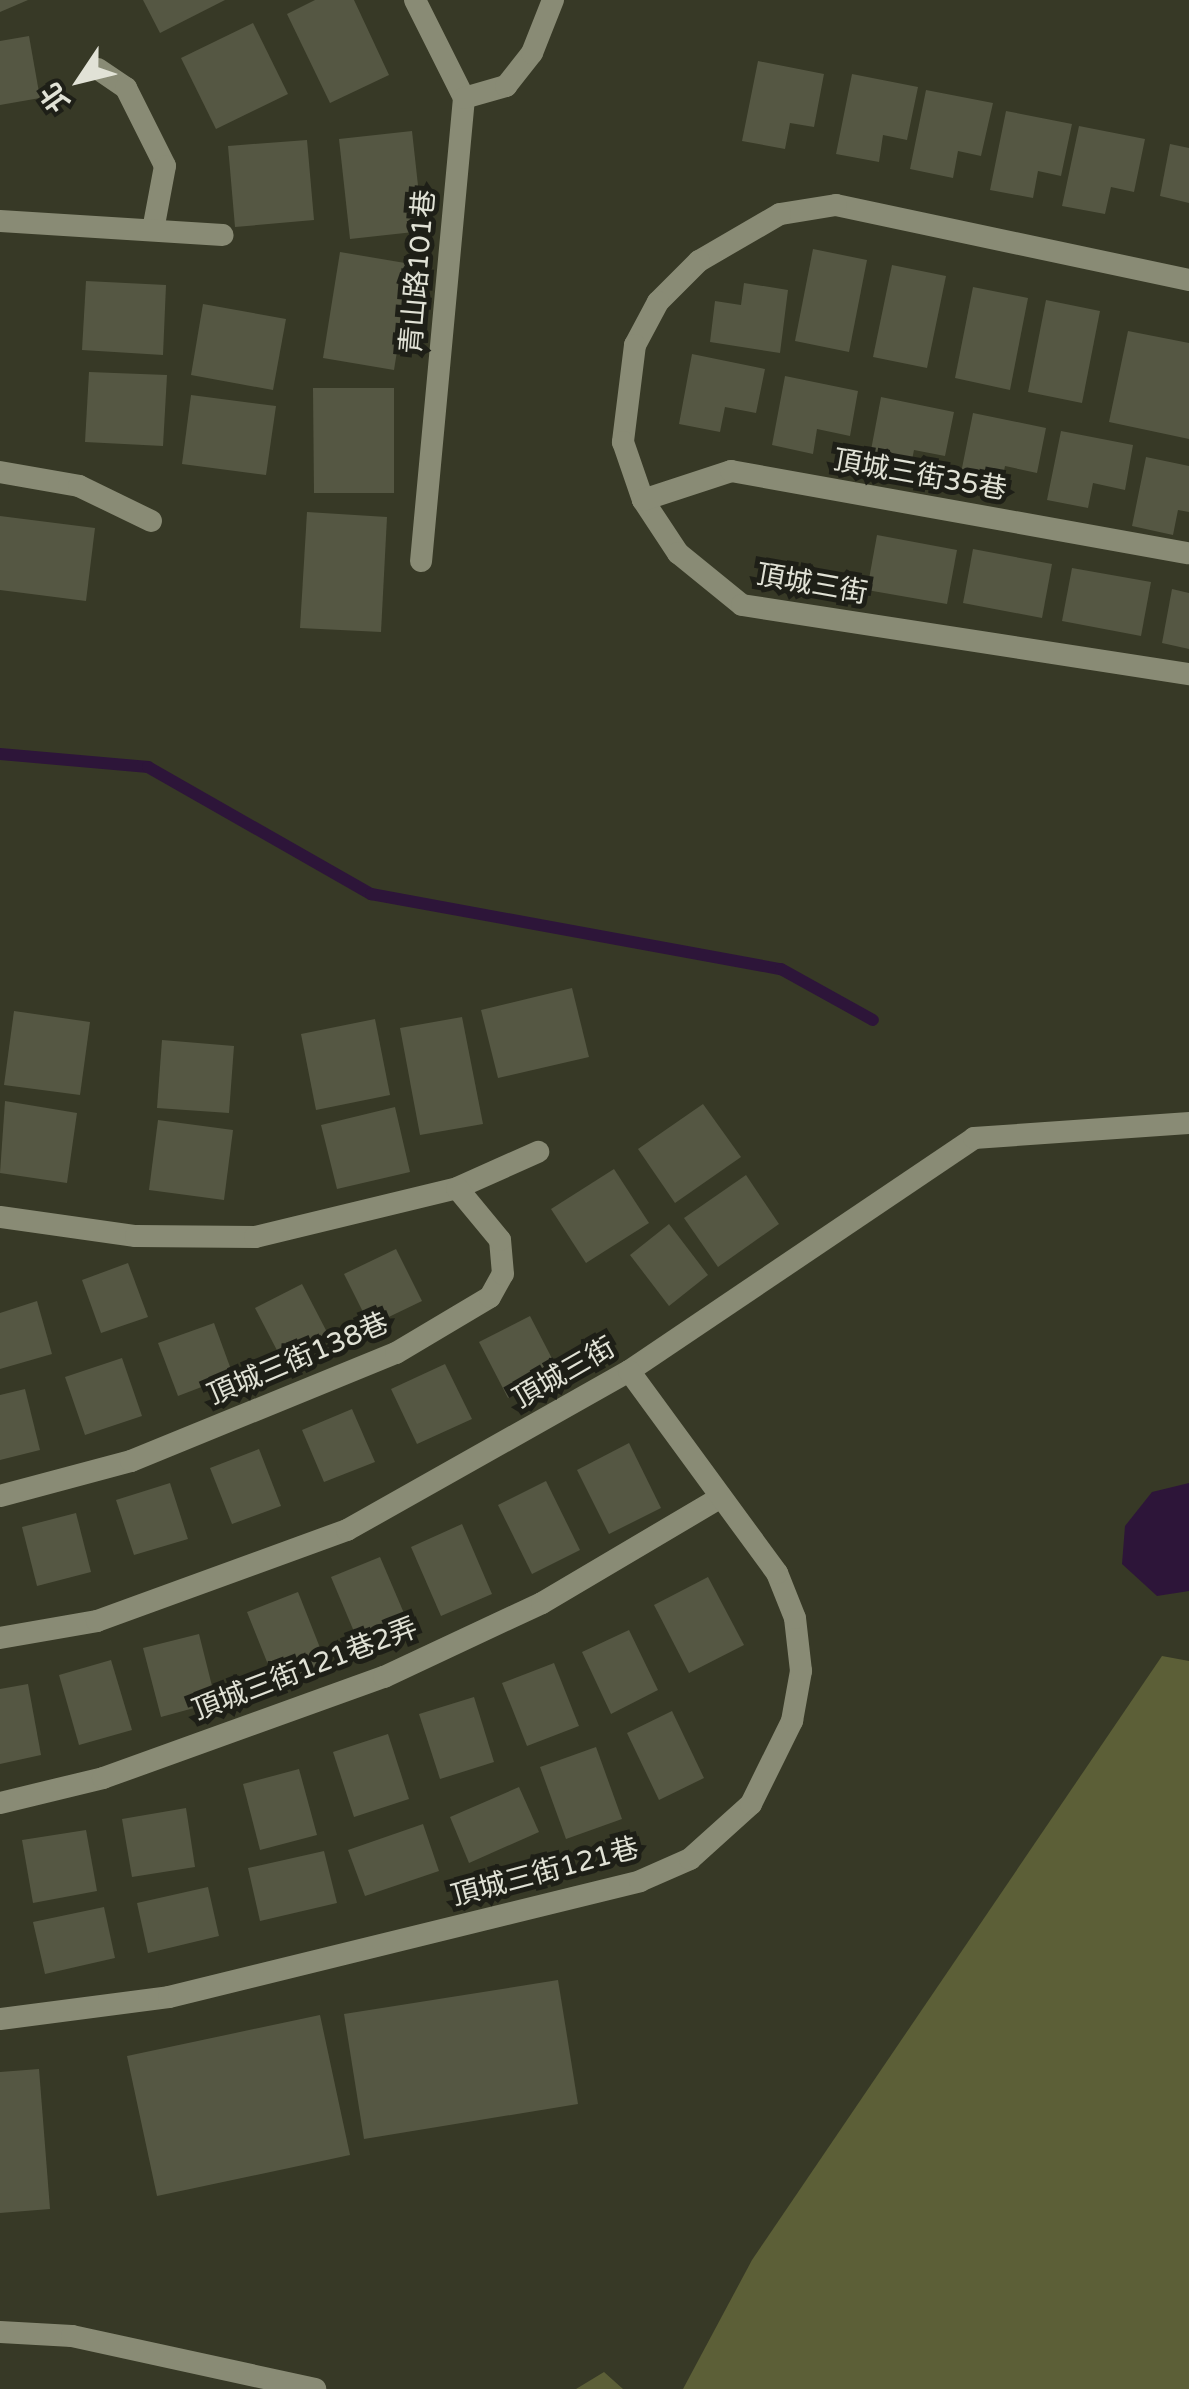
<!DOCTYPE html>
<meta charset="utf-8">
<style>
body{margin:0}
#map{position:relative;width:1189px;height:2389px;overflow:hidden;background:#373926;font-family:"Varela Round","Noto Sans TC",sans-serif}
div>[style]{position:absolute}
.green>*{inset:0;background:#5c5f37}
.water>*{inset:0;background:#2d1539}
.stream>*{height:12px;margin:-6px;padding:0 6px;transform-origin:6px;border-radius:6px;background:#2d1539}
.building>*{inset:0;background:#555743}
.lane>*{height:22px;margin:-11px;padding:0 11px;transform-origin:11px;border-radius:11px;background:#898b75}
span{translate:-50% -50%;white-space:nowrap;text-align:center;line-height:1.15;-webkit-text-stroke:10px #1e1f17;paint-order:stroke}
.street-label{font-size:28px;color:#e1e2d6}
.north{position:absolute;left:30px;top:30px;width:100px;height:100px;-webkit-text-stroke:8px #1e1f17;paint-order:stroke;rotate:235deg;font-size:28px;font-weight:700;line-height:40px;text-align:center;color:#e1e2d6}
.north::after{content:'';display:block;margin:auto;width:35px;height:45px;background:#e1e2d6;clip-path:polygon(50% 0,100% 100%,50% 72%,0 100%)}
</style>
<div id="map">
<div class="green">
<div style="clip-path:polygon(1162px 1656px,1189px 1661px,1189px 2389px,683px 2389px,752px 2260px)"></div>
<div style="clip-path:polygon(604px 2372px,623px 2389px,575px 2389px,576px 2389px)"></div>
</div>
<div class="water">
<div style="clip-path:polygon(1189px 1483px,1189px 1591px,1157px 1596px,1122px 1564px,1125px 1526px,1152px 1492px)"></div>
</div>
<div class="stream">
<div style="left:0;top:754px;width:149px;rotate:5deg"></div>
<div style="left:148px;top:767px;width:257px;rotate:29.7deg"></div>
<div style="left:371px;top:894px;width:417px;rotate:10.4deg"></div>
<div style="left:781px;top:969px;width:105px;rotate:29deg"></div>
</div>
<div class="building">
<div style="clip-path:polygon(0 0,28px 0,0 12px)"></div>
<div style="clip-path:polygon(143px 0,225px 0,160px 33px)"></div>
<div style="clip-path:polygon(315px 0,354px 0,389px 75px,330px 103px,287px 14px)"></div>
<div style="clip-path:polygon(253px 23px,288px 94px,216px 129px,181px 58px)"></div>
<div style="clip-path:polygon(29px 36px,40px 98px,0 105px,0 41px)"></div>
<div style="clip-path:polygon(758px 61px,824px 74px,814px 127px,790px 123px,785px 149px,742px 141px)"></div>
<div style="clip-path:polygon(852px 74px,918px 87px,907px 140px,883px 135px,879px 162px,836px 154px)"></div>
<div style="clip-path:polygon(926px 90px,993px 103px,981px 156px,958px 151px,953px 178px,910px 169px)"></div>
<div style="clip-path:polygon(1006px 111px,1072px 124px,1061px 176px,1038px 171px,1033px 198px,990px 190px)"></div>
<div style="clip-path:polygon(1079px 126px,1145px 139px,1134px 192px,1111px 187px,1105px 214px,1062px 206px)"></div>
<div style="clip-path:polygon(412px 131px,423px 231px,350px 239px,339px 139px)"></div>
<div style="clip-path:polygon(307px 140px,314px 220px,235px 227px,228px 146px)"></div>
<div style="clip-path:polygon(1170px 144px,1189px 148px,1189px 203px,1160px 196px)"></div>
<div style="clip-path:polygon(813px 249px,867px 260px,849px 352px,795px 341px)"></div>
<div style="clip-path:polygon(340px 252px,411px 264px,394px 370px,323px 358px)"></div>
<div style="clip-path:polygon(892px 265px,946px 276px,927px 368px,873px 357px)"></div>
<div style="clip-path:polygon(86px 281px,166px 285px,163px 355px,82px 350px)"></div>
<div style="clip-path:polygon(744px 283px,788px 290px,780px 353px,710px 342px,715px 301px,741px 305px)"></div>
<div style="clip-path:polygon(973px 287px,1028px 298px,1010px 390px,955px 378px)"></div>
<div style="clip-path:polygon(1046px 300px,1100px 311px,1082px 403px,1028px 392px)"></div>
<div style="clip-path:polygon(203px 304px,286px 319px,273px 390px,191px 375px)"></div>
<div style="clip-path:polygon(1128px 331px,1189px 343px,1189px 439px,1109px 422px)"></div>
<div style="clip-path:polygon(692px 354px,765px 369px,756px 413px,725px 407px,720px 432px,679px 424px)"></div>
<div style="clip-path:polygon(89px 372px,167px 375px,163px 446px,85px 442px)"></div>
<div style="clip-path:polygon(785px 376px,858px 391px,850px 436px,817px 429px,813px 454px,772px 445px)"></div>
<div style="clip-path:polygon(313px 388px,394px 388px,394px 493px,314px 493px)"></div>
<div style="clip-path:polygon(191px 395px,276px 406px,266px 475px,182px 464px)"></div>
<div style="clip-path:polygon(881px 397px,954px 412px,945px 456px,914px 450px,909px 475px,868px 466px)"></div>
<div style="clip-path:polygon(973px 413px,1046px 428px,1037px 473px,1005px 466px,1000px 491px,959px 483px)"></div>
<div style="clip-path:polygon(1061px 431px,1133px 445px,1125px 490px,1093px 483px,1088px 508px,1047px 500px)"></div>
<div style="clip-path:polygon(1146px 457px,1189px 466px,1189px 512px,1178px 510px,1173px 535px,1132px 526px)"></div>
<div style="clip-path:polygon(307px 512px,387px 517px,381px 632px,300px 628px)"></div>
<div style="clip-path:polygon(0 516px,95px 528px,86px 601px,0 590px)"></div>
<div style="clip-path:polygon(877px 535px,957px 550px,947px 604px,867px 590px)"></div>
<div style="clip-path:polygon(973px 549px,1052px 564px,1042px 618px,963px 603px)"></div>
<div style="clip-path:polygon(1072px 568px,1151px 582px,1141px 636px,1062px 621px)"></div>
<div style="clip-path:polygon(1172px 589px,1189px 593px,1189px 649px,1162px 643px)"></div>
<div style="clip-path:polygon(572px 988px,589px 1057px,498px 1078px,481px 1010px)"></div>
<div style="clip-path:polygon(14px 1011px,90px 1022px,80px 1095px,4px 1085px)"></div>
<div style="clip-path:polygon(462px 1017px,483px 1124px,420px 1135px,400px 1028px)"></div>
<div style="clip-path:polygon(375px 1019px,390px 1095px,316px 1110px,301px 1034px)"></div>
<div style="clip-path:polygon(162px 1040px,234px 1046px,229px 1113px,157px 1108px)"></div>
<div style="clip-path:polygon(5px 1101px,77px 1113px,67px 1183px,0 1173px)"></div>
<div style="clip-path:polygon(703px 1104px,741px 1157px,675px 1203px,638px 1149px)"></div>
<div style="clip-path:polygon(395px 1107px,410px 1172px,337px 1189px,321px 1125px)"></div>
<div style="clip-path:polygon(158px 1120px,233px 1130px,224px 1200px,149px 1190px)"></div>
<div style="clip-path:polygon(614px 1169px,649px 1223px,586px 1263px,551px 1209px)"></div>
<div style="clip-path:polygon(746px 1175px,779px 1224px,718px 1267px,684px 1218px)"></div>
<div style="clip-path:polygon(669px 1224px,708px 1275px,669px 1306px,630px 1255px)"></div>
<div style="clip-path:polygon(396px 1249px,422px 1301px,370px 1326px,344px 1274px)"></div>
<div style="clip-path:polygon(128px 1263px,148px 1317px,101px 1333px,82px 1280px)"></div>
<div style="clip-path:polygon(302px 1284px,329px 1336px,282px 1360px,255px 1308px)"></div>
<div style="clip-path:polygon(37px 1301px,52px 1354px,0 1369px,0 1313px)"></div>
<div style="clip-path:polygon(530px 1316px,559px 1372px,508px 1398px,479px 1342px)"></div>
<div style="clip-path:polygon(214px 1323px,233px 1375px,178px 1396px,158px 1343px)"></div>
<div style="clip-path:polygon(122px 1358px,142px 1416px,85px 1435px,65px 1377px)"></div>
<div style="clip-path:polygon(445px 1364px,472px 1419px,417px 1444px,391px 1389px)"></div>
<div style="clip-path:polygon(25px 1389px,40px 1450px,0 1460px,0 1395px)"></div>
<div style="clip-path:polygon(352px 1409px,375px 1462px,324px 1482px,302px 1430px)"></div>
<div style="clip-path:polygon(629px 1443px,661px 1508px,609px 1534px,577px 1470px)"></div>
<div style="clip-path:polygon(259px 1449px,281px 1506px,232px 1524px,210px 1468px)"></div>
<div style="clip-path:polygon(546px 1481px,580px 1550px,532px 1574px,498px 1505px)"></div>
<div style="clip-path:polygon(170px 1483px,188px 1539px,134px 1555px,116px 1500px)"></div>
<div style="clip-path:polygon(76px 1513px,91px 1572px,37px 1586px,22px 1527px)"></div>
<div style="clip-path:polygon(462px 1524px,492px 1594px,441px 1616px,411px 1547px)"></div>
<div style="clip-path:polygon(380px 1557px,412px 1632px,363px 1653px,331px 1577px)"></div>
<div style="clip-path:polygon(708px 1577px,744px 1645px,689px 1673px,654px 1605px)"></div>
<div style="clip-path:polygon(298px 1592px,328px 1668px,277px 1687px,247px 1612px)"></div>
<div style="clip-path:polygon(629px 1630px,658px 1690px,611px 1714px,582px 1652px)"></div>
<div style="clip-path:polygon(199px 1634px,216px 1702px,161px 1717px,143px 1648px)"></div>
<div style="clip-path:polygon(111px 1660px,132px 1730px,79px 1745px,59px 1675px)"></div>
<div style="clip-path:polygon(554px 1663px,579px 1726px,527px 1746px,502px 1683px)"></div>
<div style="clip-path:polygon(28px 1684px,41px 1755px,0 1764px,0 1689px)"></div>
<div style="clip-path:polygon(474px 1697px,494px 1762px,440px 1779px,419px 1714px)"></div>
<div style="clip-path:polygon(672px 1711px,704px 1778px,659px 1800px,627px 1733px)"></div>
<div style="clip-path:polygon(388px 1734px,409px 1799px,354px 1817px,333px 1752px)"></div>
<div style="clip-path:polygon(596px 1747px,622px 1819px,566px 1839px,540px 1767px)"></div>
<div style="clip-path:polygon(299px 1769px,317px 1835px,260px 1850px,243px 1784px)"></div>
<div style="clip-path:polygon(519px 1787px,539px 1832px,469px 1863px,450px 1817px)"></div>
<div style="clip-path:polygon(186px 1808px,195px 1867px,132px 1877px,122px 1819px)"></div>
<div style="clip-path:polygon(423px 1824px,439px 1871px,365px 1896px,348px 1850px)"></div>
<div style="clip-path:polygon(86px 1830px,97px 1891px,33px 1903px,22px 1840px)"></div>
<div style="clip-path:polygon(324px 1851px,337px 1903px,260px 1921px,248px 1868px)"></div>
<div style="clip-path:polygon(208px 1887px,219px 1936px,148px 1953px,137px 1903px)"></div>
<div style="clip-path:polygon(104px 1907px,115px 1958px,45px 1974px,33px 1922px)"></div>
<div style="clip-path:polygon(558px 1980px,578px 2104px,364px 2139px,344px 2014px)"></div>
<div style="clip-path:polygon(320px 2015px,350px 2155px,157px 2196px,127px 2056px)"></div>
<div style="clip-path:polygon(39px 2069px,50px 2209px,0 2213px,0 2072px)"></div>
</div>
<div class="lane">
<div style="left:415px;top:0;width:110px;rotate:63.4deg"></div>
<div style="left:464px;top:98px;width:465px;rotate:95.3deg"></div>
<div style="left:98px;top:69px;width:34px;rotate:34deg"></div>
<div style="left:126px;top:88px;width:87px;rotate:63.4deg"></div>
<div style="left:165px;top:166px;width:65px;rotate:100.6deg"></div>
<div style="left:464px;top:98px;width:44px;rotate:-15.9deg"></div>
<div style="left:506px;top:86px;width:42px;rotate:-51.8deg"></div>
<div style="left:532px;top:53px;width:57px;rotate:-68.4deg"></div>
<div style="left:0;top:221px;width:223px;rotate:3.6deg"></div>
<div style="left:1189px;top:280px;width:361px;rotate:-168deg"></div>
<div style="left:836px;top:205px;width:57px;rotate:170.9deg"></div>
<div style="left:780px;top:214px;width:94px;rotate:149.9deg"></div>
<div style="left:699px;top:261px;width:58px;rotate:135deg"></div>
<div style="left:658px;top:302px;width:49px;rotate:118.1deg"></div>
<div style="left:635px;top:345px;width:98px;rotate:97.1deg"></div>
<div style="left:623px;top:442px;width:61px;rotate:71deg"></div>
<div style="left:643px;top:500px;width:64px;rotate:56.6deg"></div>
<div style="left:678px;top:553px;width:82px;rotate:39.1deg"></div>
<div style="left:742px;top:605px;width:452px;rotate:8.8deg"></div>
<div style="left:0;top:472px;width:80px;rotate:10deg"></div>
<div style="left:79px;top:486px;width:80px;rotate:25.9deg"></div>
<div style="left:643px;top:500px;width:93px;rotate:-18.2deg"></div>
<div style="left:731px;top:471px;width:465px;rotate:10.2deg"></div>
<div style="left:0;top:1217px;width:137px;rotate:8deg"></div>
<div style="left:136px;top:1236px;width:119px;rotate:0.5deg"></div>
<div style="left:255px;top:1237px;width:208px;rotate:-13.6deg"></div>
<div style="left:457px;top:1188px;width:89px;rotate:-24deg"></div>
<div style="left:0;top:1496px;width:136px;rotate:-15deg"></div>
<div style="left:131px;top:1461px;width:286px;rotate:-22.2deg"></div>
<div style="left:396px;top:1353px;width:109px;rotate:-30.8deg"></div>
<div style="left:490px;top:1297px;width:26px;rotate:-61deg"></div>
<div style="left:503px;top:1274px;width:34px;rotate:-95deg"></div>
<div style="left:500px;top:1240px;width:67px;rotate:-129.6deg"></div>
<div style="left:0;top:1638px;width:98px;rotate:-9.9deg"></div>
<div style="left:97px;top:1621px;width:266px;rotate:-20deg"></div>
<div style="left:347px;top:1530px;width:324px;rotate:-29.4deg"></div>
<div style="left:629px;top:1371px;width:416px;rotate:-34deg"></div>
<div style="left:974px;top:1138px;width:216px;rotate:-4deg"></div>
<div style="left:0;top:1803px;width:106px;rotate:-13.6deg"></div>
<div style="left:103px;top:1778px;width:299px;rotate:-19.8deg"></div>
<div style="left:384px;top:1677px;width:174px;rotate:-25.1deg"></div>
<div style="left:542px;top:1603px;width:208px;rotate:-30.6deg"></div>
<div style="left:0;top:2019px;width:170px;rotate:-7.4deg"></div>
<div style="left:169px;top:1997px;width:485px;rotate:-13.8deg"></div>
<div style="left:640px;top:1881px;width:55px;rotate:-23.7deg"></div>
<div style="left:690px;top:1859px;width:82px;rotate:-42deg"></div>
<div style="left:751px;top:1804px;width:93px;rotate:-63.7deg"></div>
<div style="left:792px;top:1721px;width:51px;rotate:-79.8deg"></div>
<div style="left:801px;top:1671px;width:53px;rotate:-96.5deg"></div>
<div style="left:795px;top:1618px;width:48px;rotate:-111.8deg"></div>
<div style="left:777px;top:1573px;width:250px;rotate:-126.2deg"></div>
<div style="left:0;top:2332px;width:72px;rotate:3.2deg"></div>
<div style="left:72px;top:2336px;width:249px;rotate:12.3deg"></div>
</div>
<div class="street-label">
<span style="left:418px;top:272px;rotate:-85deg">青山路101巷</span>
<span style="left:920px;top:475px;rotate:10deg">頂城三街35巷</span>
<span style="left:812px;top:584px;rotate:10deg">頂城三街</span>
<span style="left:298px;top:1359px;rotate:-23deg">頂城三街138巷</span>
<span style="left:564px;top:1373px;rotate:-30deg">頂城三街</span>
<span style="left:305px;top:1669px;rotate:-21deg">頂城三街121巷2弄</span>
<span style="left:545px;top:1872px;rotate:-15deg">頂城三街121巷</span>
</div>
<div class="north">北</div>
</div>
